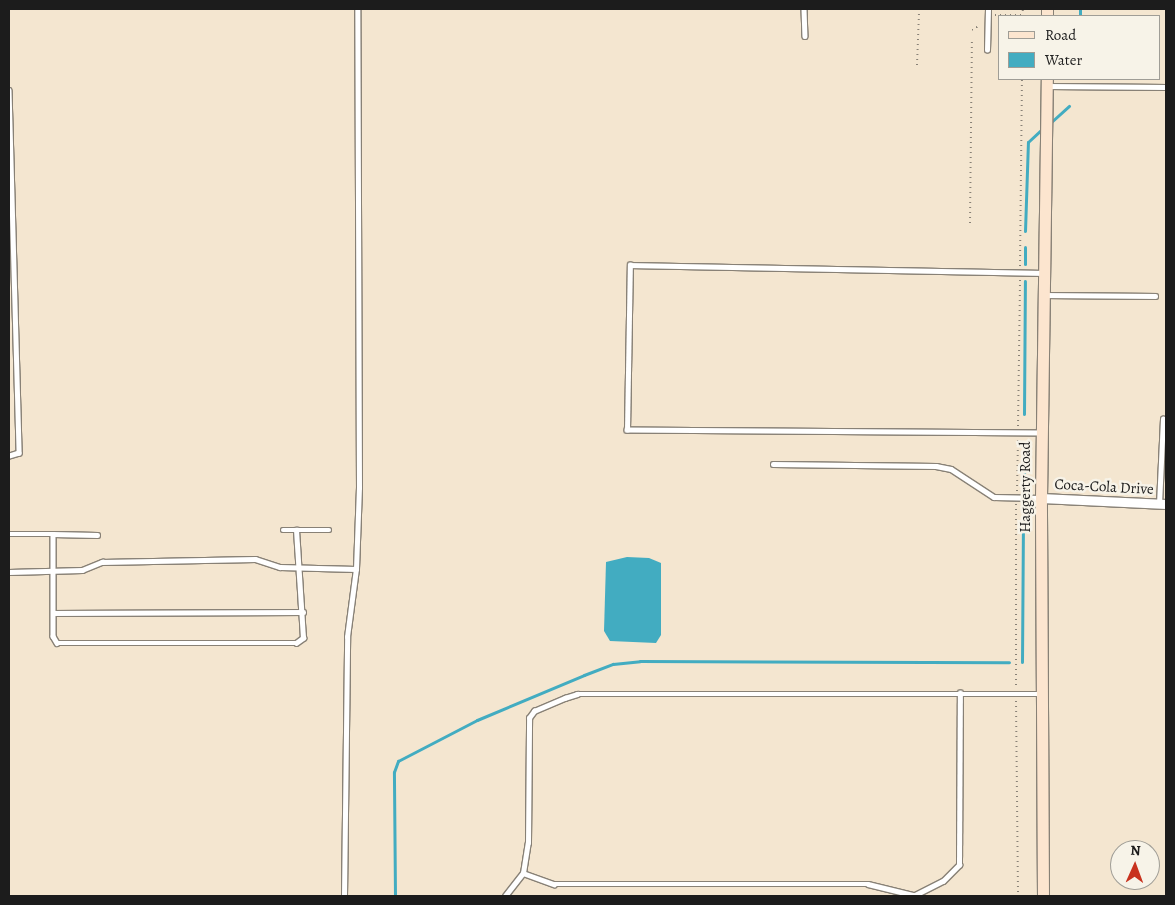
<!DOCTYPE html>
<style>
body{margin:0}
#map{position:relative;width:1175px;height:905px;overflow:hidden;background:#f4e6d0;font-family:Alegreya,serif}
div>[style]{position:absolute}
.water>*{inset:0;background:#42acc1}
.stream>*{height:3px;margin:-1.5px;padding:0 1.5px;transform-origin:1.5px;border-radius:1.5px;background:#42acc1}
.path>*{height:2px;margin-top:-1px;transform-origin:0;background:repeating-linear-gradient(90deg,#888176 0 1px,transparent 0 5px)}
.roads{filter:drop-shadow(1px 0 #888176) drop-shadow(-1px 0 #888176) drop-shadow(0 1px #888176) drop-shadow(0 -1px #888176)}
.service>*{height:4.5px;margin:-2.25px;padding:0 2.25px;transform-origin:2.25px;border-radius:2.25px;background:#fff}
.minor>*{height:9px;margin:-4.5px;padding:0 4.5px;transform-origin:4.5px;border-radius:4.5px;background:#fff}
.secondary>*{height:11px;margin:-5.5px;padding:0 5.5px;transform-origin:5.5px;border-radius:5.5px;background:#fce5cf}
span{translate:-50% -50%;white-space:nowrap;text-align:center;line-height:1.15;-webkit-text-stroke:5px #f7f3e8;paint-order:stroke}
.street-label{font-size:15px;color:#1c1c1c}
.frame{position:absolute;inset:0;border:10px solid #1c1c1c;pointer-events:none}
.legend{position:absolute;left:998px;top:15px;width:162px;height:65px;box-sizing:border-box;background:#f7f3e8;border:1px solid #9f9d96;margin:0;padding:6px 9px;list-style:none;font-size:15px;color:#1c1c1c}
.legend li{display:flex;align-items:center;gap:10px;height:25px}
.legend b{width:25px;border:1px solid #9f9d96}
.north{position:absolute;left:1110px;top:840px;width:50px;height:50px;box-sizing:border-box;background:#f7f3e8;border:1px solid #9f9d96;border-radius:50%;rotate:2deg;font-size:14px;font-weight:700;line-height:20px;text-align:center;color:#1c1c1c}
.north::after{content:'';display:block;margin:auto;width:18px;height:22px;background:#c8321e;clip-path:polygon(50% 0,100% 100%,50% 72%,0 100%)}
</style>
<div id="map">
<div class="water">
<div style="clip-path:polygon(627px 557px,649px 558px,661px 563px,661px 635px,656px 643px,610px 641px,604px 631px,606px 562px)"></div>
</div>
<div class="stream">
<div style="left:1080px;top:16px;width:7px;rotate:-90deg"></div>
<div style="left:1049px;top:124px;width:27px;rotate:-42deg"></div>
<div style="left:1025px;top:231px;width:89px;rotate:-88.1deg"></div>
<div style="left:1028px;top:142px;width:19px;rotate:-43deg"></div>
<div style="left:1025px;top:264px;width:17px;rotate:-90deg"></div>
<div style="left:1024px;top:414px;width:133px;rotate:-89.6deg"></div>
<div style="left:1024px;top:483px;width:31px;rotate:-90deg"></div>
<div style="left:1022px;top:662px;width:146px;rotate:-89.6deg"></div>
<div style="left:395px;top:896px;width:124px;rotate:-90.5deg"></div>
<div style="left:394px;top:772px;width:12px;rotate:-70deg"></div>
<div style="left:398px;top:761px;width:89px;rotate:-27.4deg"></div>
<div style="left:477px;top:720px;width:116px;rotate:-22.8deg"></div>
<div style="left:584px;top:675px;width:31px;rotate:-21deg"></div>
<div style="left:613px;top:664px;width:27px;rotate:-6deg"></div>
<div style="left:640px;top:661px;width:369px;rotate:0.2deg"></div>
</div>
<div class="path">
<div style="left:995px;top:15px;width:27px"></div>
<div style="left:1022px;top:16px;width:7px;rotate:-82deg"></div>
<div style="left:972px;top:30px;width:9px;rotate:-32deg"></div>
<div style="left:917px;top:65px;width:53px;rotate:-87.8deg"></div>
<div style="left:970px;top:223px;width:182px;rotate:-89.4deg"></div>
<div style="left:1020px;top:266px;width:187px;rotate:-89.4deg"></div>
<div style="left:1018px;top:426px;width:147px;rotate:-89.2deg"></div>
<div style="left:1017px;top:491px;width:52px;rotate:-88.9deg"></div>
<div style="left:1016px;top:504px;width:182px;rotate:90deg"></div>
<div style="left:1016px;top:701px;width:195px;rotate:89.4deg"></div>
</div>
<div class="roads">
<div class="service">
<div style="left:804px;top:9px;width:27px;rotate:88deg"></div>
<div style="left:987px;top:50px;width:41px;rotate:-88.6deg"></div>
<div style="left:1048px;top:86px;width:118px;rotate:0.5deg"></div>
<div style="left:9px;top:90px;width:363px;rotate:88.4deg"></div>
<div style="left:19px;top:453px;width:10px;rotate:163deg"></div>
<div style="left:1045px;top:295px;width:110px;rotate:0.5deg"></div>
<div style="left:1040px;top:433px;width:413px;rotate:-179.6deg"></div>
<div style="left:627px;top:430px;width:165px;rotate:-89deg"></div>
<div style="left:630px;top:265px;width:413px;rotate:1.1deg"></div>
<div style="left:773px;top:464px;width:163px;rotate:0.7deg"></div>
<div style="left:936px;top:466px;width:15px;rotate:11deg"></div>
<div style="left:951px;top:469px;width:51px;rotate:33.1deg"></div>
<div style="left:994px;top:497px;width:46px;rotate:1.2deg"></div>
<div style="left:1159px;top:504px;width:85px;rotate:-87.3deg"></div>
<div style="left:283px;top:530px;width:46px"></div>
<div style="left:9px;top:534px;width:44px"></div>
<div style="left:53px;top:534px;width:102px;rotate:90deg"></div>
<div style="left:53px;top:636px;width:8px;rotate:60deg"></div>
<div style="left:57px;top:643px;width:239px"></div>
<div style="left:296px;top:643px;width:9px;rotate:-36deg"></div>
<div style="left:303px;top:638px;width:108px;rotate:-93.7deg"></div>
<div style="left:53px;top:534px;width:44px;rotate:1.3deg"></div>
<div style="left:9px;top:572px;width:73px;rotate:-1.6deg"></div>
<div style="left:82px;top:570px;width:22px;rotate:-22deg"></div>
<div style="left:102px;top:562px;width:153px;rotate:-1.1deg"></div>
<div style="left:255px;top:559px;width:26px;rotate:18deg"></div>
<div style="left:280px;top:567px;width:76px;rotate:1.5deg"></div>
<div style="left:53px;top:613px;width:250px;rotate:-0.2deg"></div>
<div style="left:523px;top:873px;width:33px;rotate:20deg"></div>
<div style="left:554px;top:884px;width:314px"></div>
<div style="left:868px;top:884px;width:50px;rotate:13.8deg"></div>
<div style="left:915px;top:895px;width:31px;rotate:-27deg"></div>
<div style="left:943px;top:881px;width:23px;rotate:-45deg"></div>
<div style="left:959px;top:865px;width:172px;rotate:-89.7deg"></div>
<div style="left:344px;top:896px;width:259px;rotate:-89.3deg"></div>
<div style="left:347px;top:637px;width:69px;rotate:-82.5deg"></div>
<div style="left:356px;top:569px;width:81px;rotate:-87.9deg"></div>
<div style="left:359px;top:488px;width:479px;rotate:-90.2deg"></div>
<div style="left:505px;top:896px;width:29px;rotate:-52deg"></div>
<div style="left:523px;top:873px;width:30px;rotate:-81deg"></div>
<div style="left:528px;top:843px;width:125px;rotate:-89.5deg"></div>
<div style="left:529px;top:718px;width:9px;rotate:-54deg"></div>
<div style="left:534px;top:711px;width:34px;rotate:-23deg"></div>
<div style="left:565px;top:698px;width:13px;rotate:-18deg"></div>
<div style="left:577px;top:694px;width:464px"></div>
</div>
<div class="minor">
<div style="left:1041px;top:498px;width:125px;rotate:2.7deg"></div>
</div>
<div class="secondary">
<div style="left:1047px;top:16px;width:7px;rotate:-90deg"></div>
<div style="left:1043px;top:896px;width:398px;rotate:-90.3deg"></div>
<div style="left:1041px;top:498px;width:419px;rotate:-89.2deg"></div>
</div>
</div>
<div class="street-label">
<span style="left:1026px;top:487px;rotate:-90deg">Haggerty Road</span>
<span style="left:1104px;top:487px;rotate:3deg">Coca-Cola Drive</span>
</div>
<div class="frame"></div>
<ul class="legend">
<li><b style="height:6px;background:#fce5cf"></b>Road</li>
<li><b style="height:14px;background:#42acc1"></b>Water</li>
</ul>
<div class="north">N</div>
</div>
